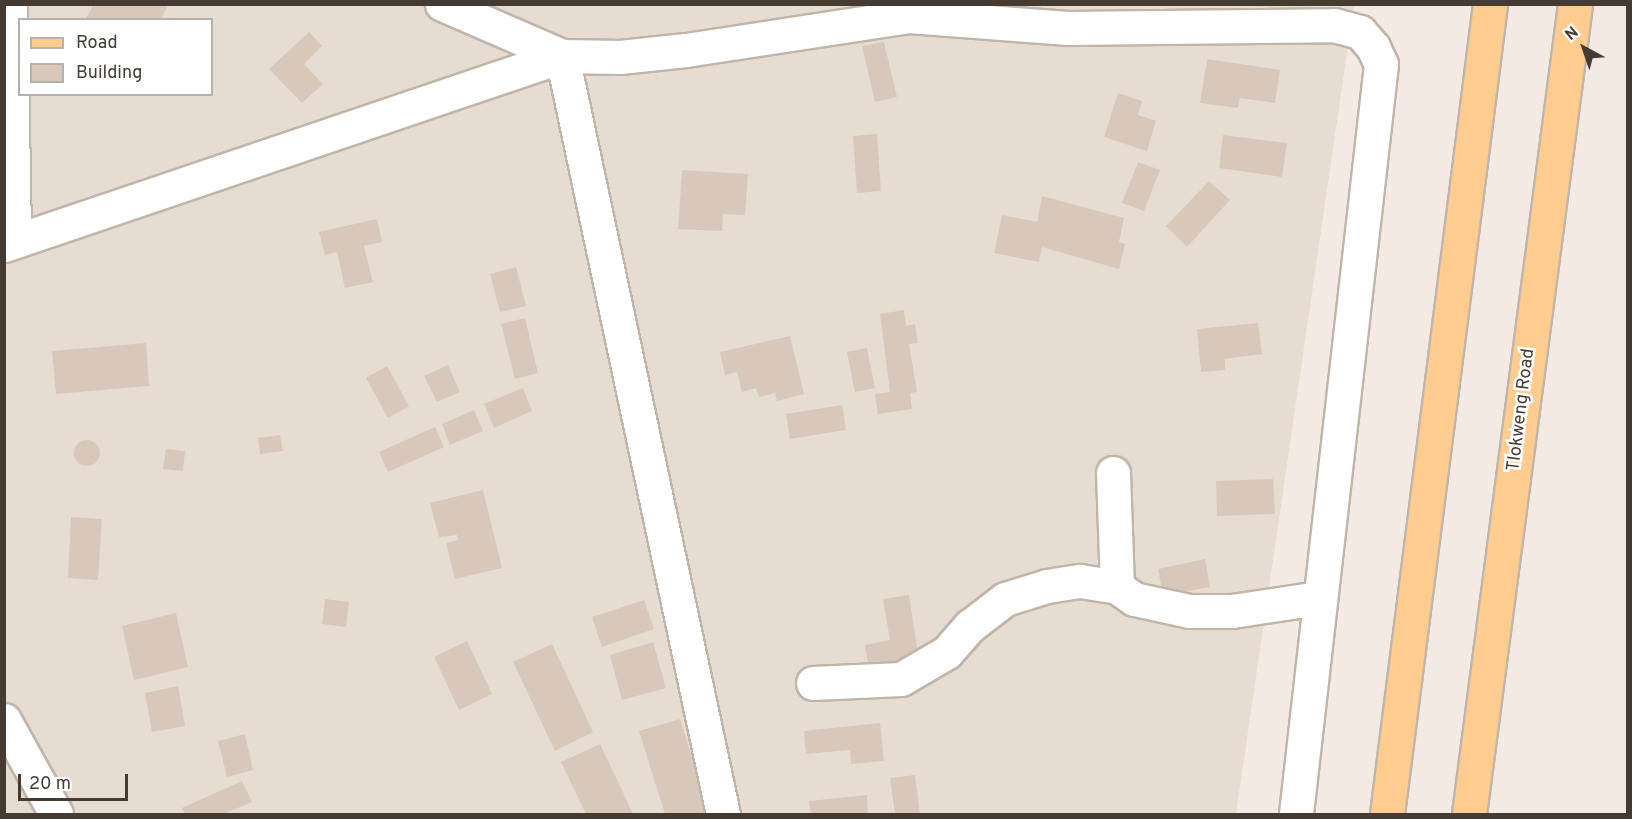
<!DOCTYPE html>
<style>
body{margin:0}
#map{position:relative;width:1632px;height:819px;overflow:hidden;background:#f3ebe3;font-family:Overpass,sans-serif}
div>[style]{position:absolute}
.residential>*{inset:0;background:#e7dcd1}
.building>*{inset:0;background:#d8c8bb}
.round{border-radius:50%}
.roads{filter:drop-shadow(2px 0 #c1b4a9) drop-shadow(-2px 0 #c1b4a9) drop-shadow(0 2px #c1b4a9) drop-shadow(0 -2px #c1b4a9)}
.minor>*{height:33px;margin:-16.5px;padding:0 16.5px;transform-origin:16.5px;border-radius:16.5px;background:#fff}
.major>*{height:33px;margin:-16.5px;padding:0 16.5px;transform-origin:16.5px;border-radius:16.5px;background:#ffcc90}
span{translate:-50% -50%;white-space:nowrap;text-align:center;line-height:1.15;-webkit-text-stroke:5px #fff;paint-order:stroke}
.street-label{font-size:18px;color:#453b33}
.frame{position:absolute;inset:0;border:6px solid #453b33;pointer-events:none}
.legend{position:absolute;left:18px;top:18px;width:195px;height:78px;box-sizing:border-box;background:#fff;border:2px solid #b5b1ad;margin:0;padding:8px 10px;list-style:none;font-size:18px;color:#453b33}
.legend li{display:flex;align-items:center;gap:12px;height:30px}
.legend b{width:30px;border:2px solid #b5b1ad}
.north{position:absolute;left:1554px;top:18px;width:60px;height:60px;-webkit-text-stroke:4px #fff;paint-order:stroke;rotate:320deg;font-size:16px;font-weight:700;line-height:24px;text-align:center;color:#453b33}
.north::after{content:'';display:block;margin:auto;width:21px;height:27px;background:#453b33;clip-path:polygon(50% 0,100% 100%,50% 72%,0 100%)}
.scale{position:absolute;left:18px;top:774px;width:110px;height:27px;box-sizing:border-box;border:3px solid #453b33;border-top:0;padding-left:8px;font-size:18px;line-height:21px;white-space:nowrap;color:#453b33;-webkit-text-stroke:4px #fff;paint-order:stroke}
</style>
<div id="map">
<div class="residential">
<div style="clip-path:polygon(evenodd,5px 5px,1354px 5px,1236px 814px,5px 814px,5px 5px,20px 20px,212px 20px,212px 94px,20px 94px,20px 20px)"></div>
</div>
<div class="building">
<div style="clip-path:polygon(89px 4px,169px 4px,160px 20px,85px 20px,93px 6px)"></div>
<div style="clip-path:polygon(309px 32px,322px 46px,304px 64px,323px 84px,302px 103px,269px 69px)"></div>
<div style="clip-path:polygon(884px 42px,897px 97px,875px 102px,862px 46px)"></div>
<div style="clip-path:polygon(1207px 59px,1280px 70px,1275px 103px,1240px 98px,1238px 108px,1200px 103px)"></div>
<div style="clip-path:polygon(1118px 93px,1142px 101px,1138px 115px,1156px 121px,1147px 151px,1104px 137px)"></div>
<div style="clip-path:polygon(877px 134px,881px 191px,857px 193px,853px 136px)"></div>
<div style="clip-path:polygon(1223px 135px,1287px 143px,1282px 177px,1219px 168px)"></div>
<div style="clip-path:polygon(1138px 162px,1160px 170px,1144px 211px,1122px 203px)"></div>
<div style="clip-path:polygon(682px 170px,748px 174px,745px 215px,723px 214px,722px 231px,678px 229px)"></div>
<div style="clip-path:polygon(1209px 181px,1230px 200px,1187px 247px,1166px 226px)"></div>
<div style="clip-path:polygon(1042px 196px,1124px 218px,1119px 242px,1125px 244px,1119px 269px,1042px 247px,1039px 262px,994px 253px,1002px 215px,1037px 222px)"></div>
<div style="clip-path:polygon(377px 219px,382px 242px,364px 246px,373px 282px,345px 288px,337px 252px,325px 255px,319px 232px)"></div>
<div style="clip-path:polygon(516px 267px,526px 306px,500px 312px,490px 274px)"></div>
<div style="clip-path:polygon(904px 310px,906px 326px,915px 324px,918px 343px,909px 344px,917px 392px,910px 393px,912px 409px,878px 414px,875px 394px,890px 392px,880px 314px)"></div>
<div style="clip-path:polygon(525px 318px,538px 373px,515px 379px,501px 324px)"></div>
<div style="clip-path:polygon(1258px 323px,1262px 354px,1225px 359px,1225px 370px,1201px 372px,1197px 329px)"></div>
<div style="clip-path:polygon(790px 336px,804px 394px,777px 401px,775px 393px,759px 397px,756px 388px,742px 392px,737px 372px,725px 375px,720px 352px)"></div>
<div style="clip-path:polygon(146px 343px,149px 386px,56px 394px,52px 351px)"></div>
<div style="clip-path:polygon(867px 348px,875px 388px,855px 392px,847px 352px)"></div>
<div style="clip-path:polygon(448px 365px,460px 392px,437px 402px,424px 376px)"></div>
<div style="clip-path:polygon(387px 366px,409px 406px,388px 418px,366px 378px)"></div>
<div style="clip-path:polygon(523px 388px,532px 411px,494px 428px,484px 404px)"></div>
<div style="clip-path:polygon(842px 405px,846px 430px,790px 439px,786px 414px)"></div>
<div style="clip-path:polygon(474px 410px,483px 431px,450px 445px,442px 424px)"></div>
<div style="clip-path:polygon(435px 427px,444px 447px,388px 472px,379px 452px)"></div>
<div style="clip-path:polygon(280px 435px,283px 451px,260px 454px,258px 438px)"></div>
<div class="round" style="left:74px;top:440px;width:26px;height:26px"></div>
<div style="clip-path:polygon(166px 449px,185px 451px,183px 471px,163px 469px)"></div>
<div style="clip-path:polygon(1273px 479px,1275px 514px,1217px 516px,1216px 481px)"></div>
<div style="clip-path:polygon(483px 490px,502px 568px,455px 579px,446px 543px,458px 540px,457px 535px,439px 537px,430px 503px)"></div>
<div style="clip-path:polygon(71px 517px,102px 519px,98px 580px,68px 578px)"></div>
<div style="clip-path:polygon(1205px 559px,1210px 587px,1163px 596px,1158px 569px)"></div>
<div style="clip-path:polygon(909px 595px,919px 660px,869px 668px,865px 645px,890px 640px,883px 599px)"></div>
<div style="clip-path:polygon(325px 599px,349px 602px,346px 627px,322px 624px)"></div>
<div style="clip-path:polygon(644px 600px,654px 629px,602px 647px,592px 617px)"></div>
<div style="clip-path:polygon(176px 613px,188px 667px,134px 680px,122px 626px)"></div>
<div style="clip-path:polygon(467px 641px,492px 694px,459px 710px,434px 657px)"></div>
<div style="clip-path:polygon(653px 642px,666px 688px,622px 700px,610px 655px)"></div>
<div style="clip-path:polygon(552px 644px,593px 732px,555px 751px,513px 662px)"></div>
<div style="clip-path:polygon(178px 686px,185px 726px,152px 732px,145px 693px)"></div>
<div style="clip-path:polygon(680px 719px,709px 812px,701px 814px,665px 814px,639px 731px)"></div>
<div style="clip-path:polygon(880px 723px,884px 761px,851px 764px,850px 750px,806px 754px,804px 731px)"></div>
<div style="clip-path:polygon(245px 734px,253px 770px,227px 777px,218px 741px)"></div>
<div style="clip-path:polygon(600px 744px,621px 788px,633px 814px,586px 814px,561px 762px)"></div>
<div style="clip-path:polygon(915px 775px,920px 814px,895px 814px,890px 778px)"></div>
<div style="clip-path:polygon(242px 781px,252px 802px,224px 814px,185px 814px,182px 808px)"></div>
<div style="clip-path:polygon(867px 795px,868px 814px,811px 814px,809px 801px)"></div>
</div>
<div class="roads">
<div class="minor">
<div style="left:10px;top:4px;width:236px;rotate:89deg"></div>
<div style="left:442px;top:4px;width:131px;rotate:23.4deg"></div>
<div style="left:562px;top:56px;width:775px;rotate:78.01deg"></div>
<div style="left:4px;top:245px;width:589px;rotate:-18.71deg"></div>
<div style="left:562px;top:56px;width:58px;rotate:1deg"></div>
<div style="left:620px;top:57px;width:66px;rotate:-6.1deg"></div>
<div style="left:686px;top:50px;width:226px;rotate:-8.7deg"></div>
<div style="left:909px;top:16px;width:159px;rotate:4.3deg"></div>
<div style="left:1068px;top:28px;width:266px;rotate:-0.6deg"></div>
<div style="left:1334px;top:25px;width:27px;rotate:15deg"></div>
<div style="left:1360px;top:32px;width:20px;rotate:49deg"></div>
<div style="left:1373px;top:47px;width:19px;rotate:65deg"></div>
<div style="left:1381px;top:64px;width:755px;rotate:96.47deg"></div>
<div style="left:1113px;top:473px;width:114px;rotate:88deg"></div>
<div style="left:813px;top:683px;width:88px;rotate:-2.6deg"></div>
<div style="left:901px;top:679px;width:53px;rotate:-30.4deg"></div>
<div style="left:947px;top:652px;width:35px;rotate:-49deg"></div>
<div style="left:970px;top:626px;width:44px;rotate:-37.6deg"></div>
<div style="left:1005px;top:599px;width:44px;rotate:-17.2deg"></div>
<div style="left:1047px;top:586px;width:33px;rotate:-9deg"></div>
<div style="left:1080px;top:581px;width:37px;rotate:9deg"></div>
<div style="left:1117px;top:587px;width:21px;rotate:35deg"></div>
<div style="left:1134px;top:599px;width:56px;rotate:12.3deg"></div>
<div style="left:1189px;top:611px;width:43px"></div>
<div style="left:1232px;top:611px;width:87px;rotate:-8.6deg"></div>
<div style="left:4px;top:720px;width:107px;rotate:61deg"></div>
</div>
<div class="major">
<div style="left:1387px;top:814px;width:817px;rotate:-82.75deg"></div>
<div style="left:1469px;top:814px;width:817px;rotate:-82.54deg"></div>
</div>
</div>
<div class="street-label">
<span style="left:1522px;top:410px;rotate:-83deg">Tlokweng Road</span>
</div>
<div class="frame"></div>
<ul class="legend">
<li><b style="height:8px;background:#ffcc90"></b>Road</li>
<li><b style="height:16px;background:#d8c8bb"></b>Building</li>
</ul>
<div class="north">N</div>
<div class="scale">20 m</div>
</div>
